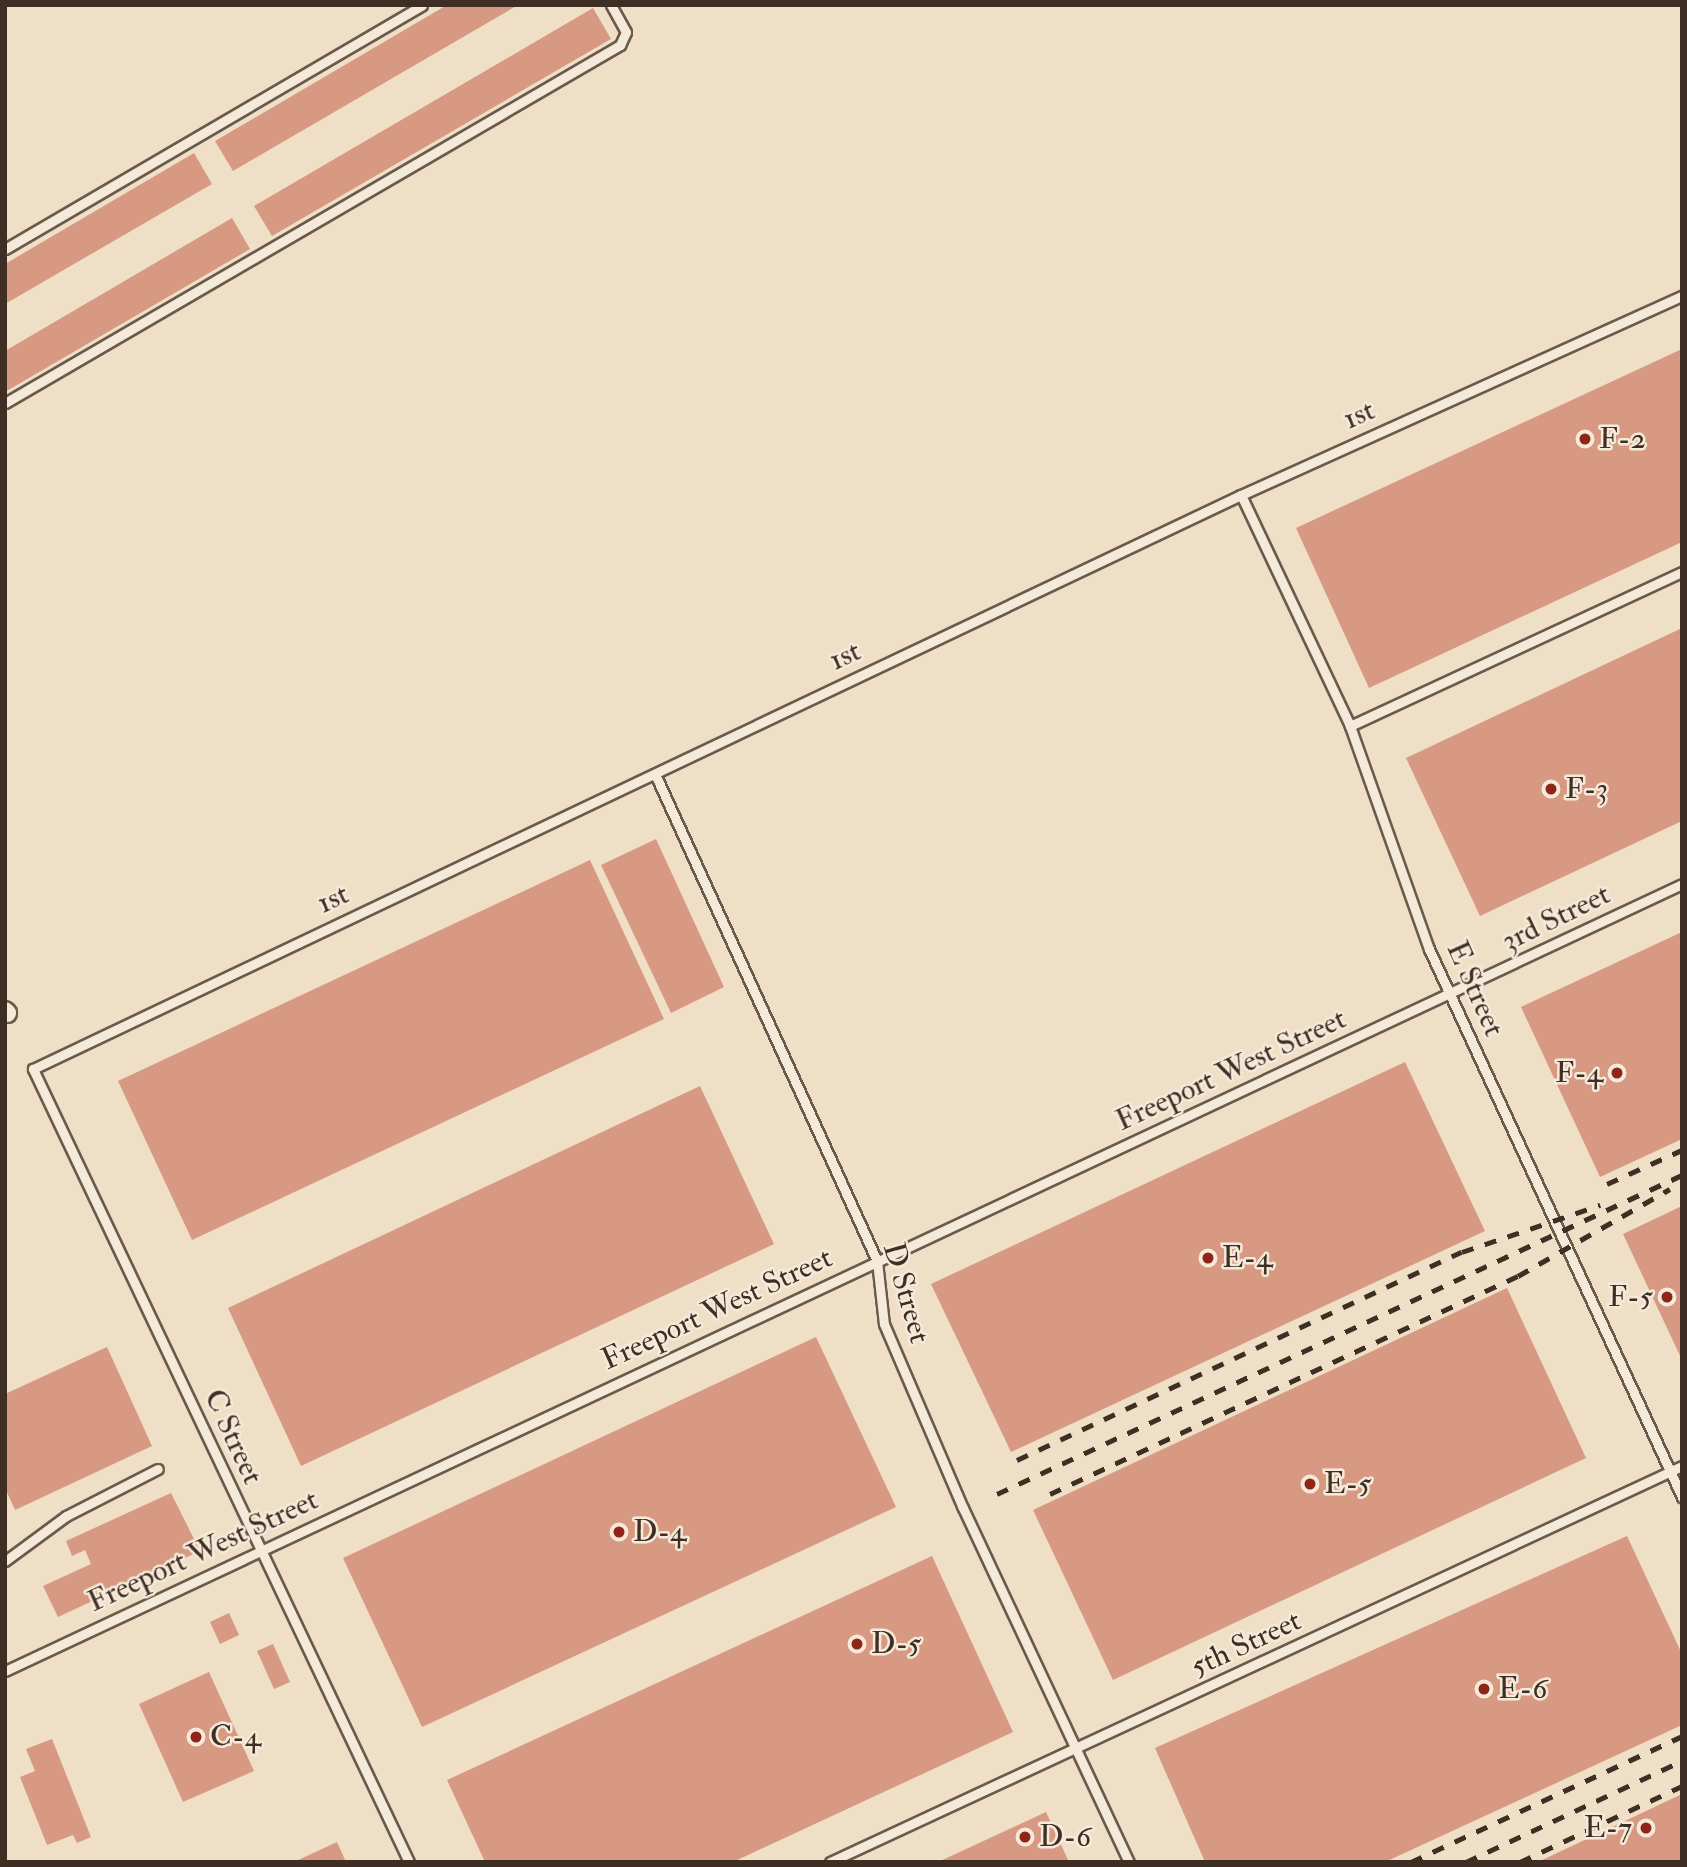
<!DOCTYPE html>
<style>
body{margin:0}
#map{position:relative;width:1687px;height:1867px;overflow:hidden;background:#efdfc6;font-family:"IM FELL Double Pica",serif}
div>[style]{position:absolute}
.building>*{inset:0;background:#d79982}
.roads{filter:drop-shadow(2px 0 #6a5a4c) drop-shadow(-2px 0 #6a5a4c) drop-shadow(0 2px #6a5a4c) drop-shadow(0 -2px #6a5a4c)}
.lane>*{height:9px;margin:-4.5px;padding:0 4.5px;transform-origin:4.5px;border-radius:4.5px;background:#f5eada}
.street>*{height:18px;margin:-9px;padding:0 9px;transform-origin:9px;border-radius:9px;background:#f5eada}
.rail>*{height:5px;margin-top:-2.5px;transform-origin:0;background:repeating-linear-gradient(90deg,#3e2e23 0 12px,transparent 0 24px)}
.dots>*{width:19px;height:19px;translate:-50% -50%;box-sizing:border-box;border:4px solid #f5eada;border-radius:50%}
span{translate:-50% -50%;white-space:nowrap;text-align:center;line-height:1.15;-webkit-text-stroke:5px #f5eada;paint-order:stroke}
.street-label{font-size:30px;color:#3e2e23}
.poi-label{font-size:30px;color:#3e2e23}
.left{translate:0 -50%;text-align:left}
.right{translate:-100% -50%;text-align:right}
.frame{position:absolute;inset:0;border:7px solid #3e2e23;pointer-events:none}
</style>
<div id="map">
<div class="building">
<div style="clip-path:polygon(447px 5px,518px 5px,233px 171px,215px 141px)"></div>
<div style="clip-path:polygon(593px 8px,611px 39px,272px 236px,254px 206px)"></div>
<div style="clip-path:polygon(194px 153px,212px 184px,5px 304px,5px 264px)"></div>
<div style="clip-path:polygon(232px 218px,250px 249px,5px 392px,5px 351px)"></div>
<div style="clip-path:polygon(1682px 349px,1682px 542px,1369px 688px,1296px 528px)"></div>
<div style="clip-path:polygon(1682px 628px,1682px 821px,1480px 916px,1406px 758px)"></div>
<div style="clip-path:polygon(656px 839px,724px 987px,671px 1013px,601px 865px)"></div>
<div style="clip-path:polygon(590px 860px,664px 1019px,192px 1240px,118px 1081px)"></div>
<div style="clip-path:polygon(1682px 932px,1682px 1139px,1600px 1177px,1521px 1007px)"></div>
<div style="clip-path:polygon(1405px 1062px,1485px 1231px,1011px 1452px,931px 1284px)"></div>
<div style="clip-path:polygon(700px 1086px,774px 1244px,301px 1466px,228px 1308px)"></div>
<div style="clip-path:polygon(1682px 1206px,1682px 1360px,1623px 1234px)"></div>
<div style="clip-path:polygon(1507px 1288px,1586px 1458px,1113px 1680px,1033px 1510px)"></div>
<div style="clip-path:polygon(816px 1337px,896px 1507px,422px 1727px,343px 1558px)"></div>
<div style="clip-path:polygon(107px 1347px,152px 1446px,15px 1510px,5px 1488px,5px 1394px)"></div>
<div style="clip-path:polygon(171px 1493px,200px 1551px,58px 1617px,43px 1586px,91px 1564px,85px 1550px,72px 1556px,66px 1541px)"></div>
<div style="clip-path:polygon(1627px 1536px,1682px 1654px,1682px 1725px,1385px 1862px,1205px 1862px,1155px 1748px)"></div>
<div style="clip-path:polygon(932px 1556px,1013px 1732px,733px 1862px,485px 1862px,447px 1780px)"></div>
<div style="clip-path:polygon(229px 1613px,239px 1635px,220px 1644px,210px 1622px)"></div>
<div style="clip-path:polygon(273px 1644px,290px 1682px,274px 1689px,257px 1651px)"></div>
<div style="clip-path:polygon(209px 1672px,254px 1771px,183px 1802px,139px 1704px)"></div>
<div style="clip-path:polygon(52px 1739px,91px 1837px,77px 1843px,73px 1835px,47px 1845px,20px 1777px,35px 1771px,26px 1749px)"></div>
<div style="clip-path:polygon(1682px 1794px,1682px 1862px,1538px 1862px)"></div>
<div style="clip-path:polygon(1046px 1812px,1069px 1862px,938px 1862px)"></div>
<div style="clip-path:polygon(337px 1842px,346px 1862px,294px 1862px)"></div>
</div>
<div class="roads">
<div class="lane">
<div style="left:5px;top:249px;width:483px;rotate:-30.3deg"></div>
<div style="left:5px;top:403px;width:712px;rotate:-30.2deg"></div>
<div style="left:620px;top:45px;width:14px;rotate:-65deg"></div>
<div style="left:626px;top:32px;width:31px;rotate:-119deg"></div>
<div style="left:1241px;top:495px;width:255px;rotate:64.7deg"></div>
<div style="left:1350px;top:726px;width:237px;rotate:70.5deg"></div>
<div style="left:1429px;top:949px;width:604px;rotate:65.22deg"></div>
<div style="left:1350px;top:726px;width:366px;rotate:-24.9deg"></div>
<div style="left:655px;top:774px;width:535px;rotate:65.49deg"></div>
<div style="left:877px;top:1261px;width:63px;rotate:83.7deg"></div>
<div style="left:884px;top:1324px;width:200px;rotate:66.8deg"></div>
<div style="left:963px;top:1508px;width:391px;rotate:64.9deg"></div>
<div style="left:5px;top:1561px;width:76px;rotate:-36.4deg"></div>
<div style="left:66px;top:1516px;width:103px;rotate:-27.1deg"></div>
<div style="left:5px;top:1671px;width:1852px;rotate:-25.14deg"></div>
<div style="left:409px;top:1862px;width:878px;rotate:-115.37deg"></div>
<div style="left:33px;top:1069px;width:1337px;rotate:-25.42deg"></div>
<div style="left:1241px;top:495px;width:484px;rotate:-24.3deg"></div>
<div style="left:830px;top:1862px;width:940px;rotate:-24.93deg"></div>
</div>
<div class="street">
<div style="left:5px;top:1011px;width:3px;rotate:45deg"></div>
</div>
</div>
<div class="rail">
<div style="left:1607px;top:1184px;width:82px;rotate:-24.4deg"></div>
<div style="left:1017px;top:1460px;width:491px;rotate:-25.1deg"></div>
<div style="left:1462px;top:1252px;width:146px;rotate:-18.8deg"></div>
<div style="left:997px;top:1494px;width:756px;rotate:-24.97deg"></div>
<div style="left:1050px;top:1494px;width:516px;rotate:-24.98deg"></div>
<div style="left:1518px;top:1276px;width:175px;rotate:-29.8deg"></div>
<div style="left:1411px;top:1862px;width:299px;rotate:-24.9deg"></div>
<div style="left:1466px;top:1862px;width:238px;rotate:-25.1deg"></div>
<div style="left:1520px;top:1862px;width:179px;rotate:-25.1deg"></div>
</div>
<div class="dots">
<div style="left:1585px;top:439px;background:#8f2418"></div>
<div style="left:1551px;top:789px;background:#8f2418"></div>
<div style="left:1617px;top:1073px;background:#8f2418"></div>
<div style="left:1208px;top:1258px;background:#8f2418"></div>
<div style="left:1667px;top:1297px;background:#8f2418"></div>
<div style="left:1310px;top:1484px;background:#8f2418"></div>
<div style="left:619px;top:1532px;background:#8f2418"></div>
<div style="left:857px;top:1644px;background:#8f2418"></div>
<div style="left:1484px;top:1689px;background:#8f2418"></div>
<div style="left:196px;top:1737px;background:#8f2418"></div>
<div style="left:1646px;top:1828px;background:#8f2418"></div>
<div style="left:1025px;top:1837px;background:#8f2418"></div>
</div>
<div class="street-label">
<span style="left:1359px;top:415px;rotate:-24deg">1st</span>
<span style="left:845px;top:656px;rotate:-25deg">1st</span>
<span style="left:333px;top:899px;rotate:-25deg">1st</span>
<span style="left:1556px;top:918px;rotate:-26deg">3rd Street</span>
<span style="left:1475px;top:989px;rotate:66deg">E Street</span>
<span style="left:1231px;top:1070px;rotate:-25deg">Freeport West Street</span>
<span style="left:906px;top:1293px;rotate:74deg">D Street</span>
<span style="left:717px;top:1309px;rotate:-25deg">Freeport West Street</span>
<span style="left:233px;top:1437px;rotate:65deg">C Street</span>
<span style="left:203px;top:1551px;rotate:-25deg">Freeport West Street</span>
<span style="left:1246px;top:1644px;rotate:-25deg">5th Street</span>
</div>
<div class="poi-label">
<span class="left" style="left:1599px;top:439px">F-2</span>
<span class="left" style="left:1565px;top:789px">F-3</span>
<span class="right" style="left:1603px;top:1073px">F-4</span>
<span class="left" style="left:1222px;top:1258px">E-4</span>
<span class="right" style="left:1653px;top:1297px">F-5</span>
<span class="left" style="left:1324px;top:1484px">E-5</span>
<span class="left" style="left:633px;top:1532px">D-4</span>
<span class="left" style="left:871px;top:1644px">D-5</span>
<span class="left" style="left:1498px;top:1689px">E-6</span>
<span class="left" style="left:210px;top:1737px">C-4</span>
<span class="right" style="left:1632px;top:1828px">E-7</span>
<span class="left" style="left:1039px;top:1837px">D-6</span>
</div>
<div class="frame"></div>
</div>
